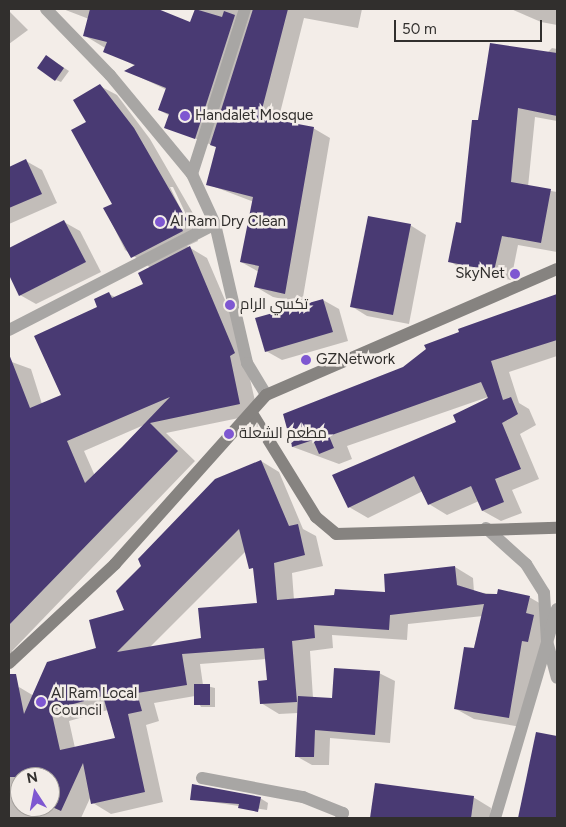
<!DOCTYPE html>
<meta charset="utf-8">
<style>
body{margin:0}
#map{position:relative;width:566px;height:827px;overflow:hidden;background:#f3ede8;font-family:Figtree,Cairo,sans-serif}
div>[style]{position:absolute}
.shadow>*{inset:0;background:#0003}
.building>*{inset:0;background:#493a73}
.street>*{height:12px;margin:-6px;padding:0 6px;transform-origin:6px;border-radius:6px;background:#a8a6a4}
.secondary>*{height:12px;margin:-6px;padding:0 6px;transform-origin:6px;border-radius:6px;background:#868380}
.dots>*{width:14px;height:14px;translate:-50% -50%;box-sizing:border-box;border:2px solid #f3ede8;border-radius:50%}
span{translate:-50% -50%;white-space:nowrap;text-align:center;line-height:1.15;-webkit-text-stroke:5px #f3ede8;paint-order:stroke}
.poi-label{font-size:15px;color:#312f2d}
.left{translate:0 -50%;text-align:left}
.right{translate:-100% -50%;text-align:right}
.frame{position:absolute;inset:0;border:10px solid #312f2d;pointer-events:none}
.north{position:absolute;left:10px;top:767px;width:50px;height:50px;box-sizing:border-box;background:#f3ede8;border:1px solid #a5a19d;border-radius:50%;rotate:349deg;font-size:14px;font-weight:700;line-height:20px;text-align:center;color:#312f2d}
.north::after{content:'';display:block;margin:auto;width:18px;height:22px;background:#7e57d1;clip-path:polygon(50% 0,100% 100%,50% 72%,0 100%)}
.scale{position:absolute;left:394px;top:20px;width:148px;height:22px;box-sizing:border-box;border:2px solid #312f2d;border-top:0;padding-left:6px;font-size:15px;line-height:18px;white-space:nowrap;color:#312f2d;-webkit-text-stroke:4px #f3ede8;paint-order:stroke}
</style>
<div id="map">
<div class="shadow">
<div style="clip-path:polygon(63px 9px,154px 9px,191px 24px,197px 9px,362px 9px,358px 28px,304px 18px,278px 121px,313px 128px,330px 138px,302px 303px,273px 297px,256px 287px,259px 272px,241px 262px,254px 202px,207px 184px,217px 147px,166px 127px,170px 116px,159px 110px,167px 90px,127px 71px,135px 66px,87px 37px,89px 19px)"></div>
<div style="clip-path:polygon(511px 9px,557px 9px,557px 25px,541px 22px)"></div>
<div style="clip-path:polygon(9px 11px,28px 30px,9px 44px)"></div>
<div style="clip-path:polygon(552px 48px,557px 49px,557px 121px,535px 117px,528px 187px,557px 192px,557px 252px,518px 245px,511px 280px,466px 271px,449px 261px,462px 225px,479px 122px)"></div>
<div style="clip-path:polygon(52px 60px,69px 71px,61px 82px,56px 80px)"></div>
<div style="clip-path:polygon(evenodd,100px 86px,117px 95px,150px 139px,202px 229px,195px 232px,198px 241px,187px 246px,207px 258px,252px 363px,247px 366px,258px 414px,166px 433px,195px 461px,12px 651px,16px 665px,9px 667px,9px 561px,28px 541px,9px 549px,9px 361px,31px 369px,42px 404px,63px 396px,99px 308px,109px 294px,117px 298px,145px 285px,151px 268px,125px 250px,105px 209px,114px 205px,87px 123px,100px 86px,170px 187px,173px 187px,191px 225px,189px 226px,170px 187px,100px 86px,144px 425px,95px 476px,84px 451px,144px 425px)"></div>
<div style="clip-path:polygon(26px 161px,42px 170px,57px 203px,9px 224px,9px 168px)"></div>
<div style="clip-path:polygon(64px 222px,80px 231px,101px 272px,36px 304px,20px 295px,9px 272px,9px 250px)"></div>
<div style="clip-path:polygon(410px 225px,426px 235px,409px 324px,367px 316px,351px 306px)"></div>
<div style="clip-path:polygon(557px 295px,557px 356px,509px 372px,519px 403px,529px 409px,536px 425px,520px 434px,539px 479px,512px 490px,522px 513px,501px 521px,483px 511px,479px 501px,447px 515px,429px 504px,423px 491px,368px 518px,349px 507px,488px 397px,347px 446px,352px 459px,339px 464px,293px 447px,284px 415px,404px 368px,461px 333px,460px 330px)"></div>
<div style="clip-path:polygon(323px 300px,339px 309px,348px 341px,282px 360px,266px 351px)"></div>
<div style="clip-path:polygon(evenodd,261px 461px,279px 472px,303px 529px,316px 536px,323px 566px,292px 573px,294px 600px,386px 593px,455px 567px,473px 578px,474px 592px,529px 597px,548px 608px,527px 728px,474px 719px,456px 709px,483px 616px,408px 624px,407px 640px,332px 635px,333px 648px,310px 651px,313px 698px,333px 700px,379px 673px,395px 681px,390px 743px,330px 738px,329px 765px,312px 765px,296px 756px,298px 713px,279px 714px,261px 703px,268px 681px,266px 659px,200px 664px,203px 685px,215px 688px,215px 707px,201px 707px,195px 696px,154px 703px,159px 721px,146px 725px,163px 802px,111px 814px,93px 803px,91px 796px,81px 818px,9px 818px,9px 710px,19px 687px,34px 696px,98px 649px,126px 611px,261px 461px,246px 551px,255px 571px,258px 604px,202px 639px,149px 648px,246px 551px,261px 461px,108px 710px,116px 739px,75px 748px,69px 721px,108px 710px,261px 461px,20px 777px,50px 777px,50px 807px,20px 807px,20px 777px)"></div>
<div style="clip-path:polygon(537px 733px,557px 737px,557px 818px,519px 818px)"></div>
<div style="clip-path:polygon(376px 785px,473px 797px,491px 808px,490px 818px,371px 818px)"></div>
<div style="clip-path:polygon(260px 798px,268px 803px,267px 810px,191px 799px)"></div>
</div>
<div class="building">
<div style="clip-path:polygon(90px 9px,158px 9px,190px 22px,195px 9px,222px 17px,224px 11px,235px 15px,195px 139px,164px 128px,169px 114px,158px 110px,166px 88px,124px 71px,135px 65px,103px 52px,107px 42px,83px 36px)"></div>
<div style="clip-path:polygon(253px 9px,288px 9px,260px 117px,314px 127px,285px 294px,254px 287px,259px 266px,240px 262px,253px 197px,206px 185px,216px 147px,210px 145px)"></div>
<div style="clip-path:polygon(490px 43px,557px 53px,557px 116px,518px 108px,511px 182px,551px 189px,541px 243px,502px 236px,494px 271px,448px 262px,456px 222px,461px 223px,472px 120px,478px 120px)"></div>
<div style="clip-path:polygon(46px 55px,64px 68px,55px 81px,37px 68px)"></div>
<div style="clip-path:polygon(100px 84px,134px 128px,187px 220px,179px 223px,183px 231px,131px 258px,103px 208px,112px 204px,71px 130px,86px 122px,73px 100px)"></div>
<div style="clip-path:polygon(26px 159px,42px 194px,9px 208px,9px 167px)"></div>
<div style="clip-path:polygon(368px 216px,411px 224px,393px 315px,350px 307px)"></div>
<div style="clip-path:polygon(64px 220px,86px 262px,19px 296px,9px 275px,9px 248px)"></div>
<div style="clip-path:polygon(evenodd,190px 246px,235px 353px,230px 356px,240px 404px,150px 423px,178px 451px,9px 625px,9px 354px,30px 408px,61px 395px,34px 336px,97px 307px,94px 299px,109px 292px,112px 298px,143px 284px,138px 273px,190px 246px,170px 397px,122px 447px,85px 483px,67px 441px,170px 397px)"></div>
<div style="clip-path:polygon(557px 294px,557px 340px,491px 361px,503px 400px,511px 397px,518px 414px,502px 423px,521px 469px,495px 479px,504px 502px,482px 511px,471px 486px,428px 505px,414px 476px,348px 508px,332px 475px,456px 422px,453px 415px,488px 398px,481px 382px,329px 436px,334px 448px,319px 454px,313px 440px,292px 447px,283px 414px,403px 367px,426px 349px,424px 345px,459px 332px,458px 329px)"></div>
<div style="clip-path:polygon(323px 299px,333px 332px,265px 352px,255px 318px)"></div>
<div style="clip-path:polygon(evenodd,261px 460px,289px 526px,298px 524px,305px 555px,274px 563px,277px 600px,334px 595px,335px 589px,385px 592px,384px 574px,455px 566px,457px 585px,486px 594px,497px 594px,498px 589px,530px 596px,526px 613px,534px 615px,528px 642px,522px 641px,509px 718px,454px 709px,464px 647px,474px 648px,484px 604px,390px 615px,389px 630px,314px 625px,315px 638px,292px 641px,297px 702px,260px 704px,258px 681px,267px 680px,264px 648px,182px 654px,187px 685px,137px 693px,142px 711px,128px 714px,145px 792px,91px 804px,83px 763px,61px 811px,50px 806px,50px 777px,9px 777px,9px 674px,16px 674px,24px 714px,47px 662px,96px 648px,89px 620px,124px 610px,116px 591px,141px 566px,138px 559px,215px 479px,261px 460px,239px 529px,249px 569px,253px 568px,257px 603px,198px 608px,201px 638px,117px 652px,239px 529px,261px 460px,103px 696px,115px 738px,60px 750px,51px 710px,103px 696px)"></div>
<div style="clip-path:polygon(334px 668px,380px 671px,375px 735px,315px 730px,314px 757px,295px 757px,298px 696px,332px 698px)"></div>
<div style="clip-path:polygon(194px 684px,210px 684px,210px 705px,194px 705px)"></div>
<div style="clip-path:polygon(536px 732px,557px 736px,557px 818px,518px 818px)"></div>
<div style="clip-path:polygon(375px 783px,474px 796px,471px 818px,370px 818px)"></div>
<div style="clip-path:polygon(192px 784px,261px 797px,258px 812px,238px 808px,239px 804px,190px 800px)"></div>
</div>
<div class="street">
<div style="left:46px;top:9px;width:92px;rotate:45.9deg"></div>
<div style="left:110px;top:75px;width:129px;rotate:50.4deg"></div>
<div style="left:192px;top:174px;width:55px;rotate:65.3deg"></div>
<div style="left:215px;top:224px;width:143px;rotate:77deg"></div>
<div style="left:247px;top:363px;width:37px;rotate:59deg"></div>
<div style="left:192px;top:174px;width:173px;rotate:-72.2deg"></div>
<div style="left:9px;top:330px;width:232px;rotate:-27.2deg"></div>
<div style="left:486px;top:528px;width:54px;rotate:42deg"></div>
<div style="left:526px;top:564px;width:34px;rotate:58deg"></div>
<div style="left:544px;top:593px;width:48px;rotate:86.4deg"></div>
<div style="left:547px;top:641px;width:38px;rotate:75deg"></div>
<div style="left:202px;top:778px;width:103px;rotate:10.7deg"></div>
<div style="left:303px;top:797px;width:43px;rotate:21.8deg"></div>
<div style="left:343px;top:813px;width:5px;rotate:112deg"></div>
<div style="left:495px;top:818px;width:218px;rotate:-73.5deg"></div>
</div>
<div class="secondary">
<div style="left:253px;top:415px;width:120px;rotate:58.3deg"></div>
<div style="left:316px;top:517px;width:26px;rotate:40deg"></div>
<div style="left:336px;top:534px;width:221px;rotate:-1.6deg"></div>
<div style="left:9px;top:663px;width:145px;rotate:-43deg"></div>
<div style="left:115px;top:564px;width:227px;rotate:-48.2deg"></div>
<div style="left:266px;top:395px;width:317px;rotate:-23.4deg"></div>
</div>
<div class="dots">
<div style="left:185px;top:116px;background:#7e57d1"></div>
<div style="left:160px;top:222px;background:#7e57d1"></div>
<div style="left:515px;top:274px;background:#7e57d1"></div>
<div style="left:230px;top:305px;background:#7e57d1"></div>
<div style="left:306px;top:360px;background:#7e57d1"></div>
<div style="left:229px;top:434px;background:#7e57d1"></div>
<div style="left:41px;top:702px;background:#7e57d1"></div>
</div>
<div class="poi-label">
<span class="left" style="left:195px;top:116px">Handalet Mosque</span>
<span class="left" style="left:170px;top:222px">Al Ram Dry Clean</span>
<span class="right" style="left:505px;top:274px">SkyNet</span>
<span class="left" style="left:240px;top:305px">تكسي الرام</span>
<span class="left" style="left:316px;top:360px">GZNetwork</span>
<span class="left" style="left:239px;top:434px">مطعم الشعلة</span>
<span class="left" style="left:51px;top:702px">Al Ram Local<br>Council</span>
</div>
<div class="frame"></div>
<div class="north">N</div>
<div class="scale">50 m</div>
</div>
